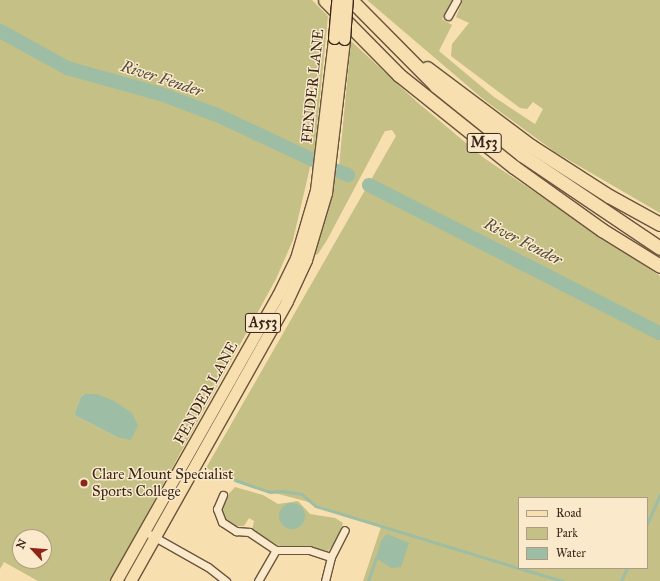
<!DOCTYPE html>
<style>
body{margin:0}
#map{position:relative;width:660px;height:581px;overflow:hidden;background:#f7dfaf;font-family:"IM FELL Great Primer",serif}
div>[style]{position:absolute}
.green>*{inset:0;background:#c4c086}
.water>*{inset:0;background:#9ebda5}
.round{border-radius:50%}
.stream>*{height:2.5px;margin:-1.25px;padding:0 1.25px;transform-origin:1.25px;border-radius:1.25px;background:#9ebda5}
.river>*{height:14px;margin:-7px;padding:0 7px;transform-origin:7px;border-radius:7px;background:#9ebda5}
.roads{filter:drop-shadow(1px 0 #6a543e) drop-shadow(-1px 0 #6a543e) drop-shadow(0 1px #6a543e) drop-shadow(0 -1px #6a543e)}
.street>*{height:7px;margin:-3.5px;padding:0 3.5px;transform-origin:3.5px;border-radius:3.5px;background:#faeacb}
.primary>*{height:11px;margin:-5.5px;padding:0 5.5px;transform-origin:5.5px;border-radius:5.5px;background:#f7dfaf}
.highway>*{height:13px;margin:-6.5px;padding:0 6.5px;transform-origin:6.5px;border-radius:6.5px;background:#f7dfaf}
.bridges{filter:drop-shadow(1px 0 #3b2519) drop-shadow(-1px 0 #3b2519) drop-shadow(0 1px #3b2519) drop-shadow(0 -1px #3b2519)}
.primary-bridge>*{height:11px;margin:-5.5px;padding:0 5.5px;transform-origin:5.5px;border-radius:5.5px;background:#f7dfaf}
.dots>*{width:11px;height:11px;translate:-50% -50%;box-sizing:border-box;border:2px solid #faeacb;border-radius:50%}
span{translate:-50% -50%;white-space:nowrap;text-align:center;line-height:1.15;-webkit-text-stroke:3px #faeacb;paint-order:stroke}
.shield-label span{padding:1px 3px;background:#faeacb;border:1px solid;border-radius:3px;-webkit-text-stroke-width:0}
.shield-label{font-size:14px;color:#3b2519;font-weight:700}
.street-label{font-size:15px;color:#3b2519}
.poi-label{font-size:15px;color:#3b2519}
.left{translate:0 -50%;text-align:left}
.water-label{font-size:16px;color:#544b3c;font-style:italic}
.legend{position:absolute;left:518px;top:497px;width:130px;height:72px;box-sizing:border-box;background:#faeacb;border:1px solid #ae9b84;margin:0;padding:5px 7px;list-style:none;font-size:12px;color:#3b2519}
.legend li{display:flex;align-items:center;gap:8px;height:20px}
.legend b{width:20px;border:1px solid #ae9b84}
.north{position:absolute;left:12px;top:529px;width:40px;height:40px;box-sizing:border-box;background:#faeacb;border:1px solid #ae9b84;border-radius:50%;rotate:296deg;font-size:11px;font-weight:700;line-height:16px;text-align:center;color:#3b2519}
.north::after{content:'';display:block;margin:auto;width:14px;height:18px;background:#8f2418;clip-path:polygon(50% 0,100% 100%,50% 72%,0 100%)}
</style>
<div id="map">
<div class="green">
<div style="clip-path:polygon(0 0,312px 0,328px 16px,314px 158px,197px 103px,67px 63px,0 28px)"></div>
<div style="clip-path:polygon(367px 0,454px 0,442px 19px,452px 25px,439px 51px,494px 97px,535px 124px,543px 109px,533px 102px,527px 109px,520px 108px,451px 56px,452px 44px,469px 23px,456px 17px,463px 0,660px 0,660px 213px,555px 152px,483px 99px)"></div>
<div style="clip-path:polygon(evenodd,0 35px,49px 61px,81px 74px,174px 102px,311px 163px,293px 240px,276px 279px,110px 581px,38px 581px,4px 562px,0 569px,0 35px,85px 394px,117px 437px,74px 415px,81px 396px,85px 394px,0 35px,20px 537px,44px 537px,44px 561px,20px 561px,20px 537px)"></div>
<div style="clip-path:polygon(evenodd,351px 41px,417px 102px,484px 158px,660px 276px,660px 330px,479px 236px,371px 184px,369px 187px,574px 288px,660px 335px,660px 581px,363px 581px,381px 527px,305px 501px,252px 487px,206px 468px,396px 136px,392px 130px,385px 131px,327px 240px,318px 254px,313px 256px,333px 176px,338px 177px,351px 41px,519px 498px,647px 498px,647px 568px,519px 568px,519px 498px)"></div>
<div style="clip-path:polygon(235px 487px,263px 495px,278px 504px,298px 501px,310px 514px,335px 518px,343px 523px,336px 542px,328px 551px,309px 547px,283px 548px,252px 530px,254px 521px,249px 518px,244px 526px,231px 526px,223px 516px,222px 507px,225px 498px)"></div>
</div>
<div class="water">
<div style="clip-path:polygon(85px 394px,97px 394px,114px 401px,132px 413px,138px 425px,131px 440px,117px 437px,74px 415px,81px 396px)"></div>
<div class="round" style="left:279px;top:503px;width:26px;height:26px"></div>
<div style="clip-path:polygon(387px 534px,409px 543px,401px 567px,391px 568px,376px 558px,381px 541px)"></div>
</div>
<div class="stream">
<div style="left:235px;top:480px;width:37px;rotate:19deg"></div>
<div style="left:270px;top:492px;width:13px;rotate:-4deg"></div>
<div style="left:283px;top:491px;width:19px;rotate:9deg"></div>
<div style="left:302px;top:494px;width:18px;rotate:41deg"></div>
<div style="left:316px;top:506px;width:212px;rotate:17deg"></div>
<div style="left:647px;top:524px;width:32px;rotate:-66deg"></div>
<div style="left:519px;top:568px;width:46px;rotate:16.5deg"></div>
<div style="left:368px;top:581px;width:24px;rotate:-71deg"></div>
<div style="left:621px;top:581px;width:14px;rotate:-65deg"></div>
</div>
<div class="river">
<div style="left:0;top:31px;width:77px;rotate:28.9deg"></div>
<div style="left:67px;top:68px;width:98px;rotate:15.5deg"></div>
<div style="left:161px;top:94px;width:60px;rotate:20.6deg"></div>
<div style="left:217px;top:115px;width:106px;rotate:25.1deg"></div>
<div style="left:338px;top:171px;width:11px;rotate:22deg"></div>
<div style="left:369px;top:185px;width:326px;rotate:27deg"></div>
</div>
<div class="roads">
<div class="street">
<div style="left:448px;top:16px;width:18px;rotate:-61deg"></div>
<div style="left:223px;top:495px;width:15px;rotate:113deg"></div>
<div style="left:217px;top:509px;width:14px;rotate:69deg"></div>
<div style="left:222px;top:522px;width:17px;rotate:33deg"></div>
<div style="left:236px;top:531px;width:13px;rotate:4deg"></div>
<div style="left:249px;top:532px;width:32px;rotate:34deg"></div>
<div style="left:144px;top:531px;width:73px;rotate:29.4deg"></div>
<div style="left:208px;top:567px;width:23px;rotate:38deg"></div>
<div style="left:331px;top:557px;width:30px;rotate:-63deg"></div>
<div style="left:258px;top:581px;width:36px;rotate:-60deg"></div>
<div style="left:276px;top:550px;width:33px"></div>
<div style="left:309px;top:550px;width:23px;rotate:18deg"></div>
<div style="left:331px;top:557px;width:25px;rotate:104deg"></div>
</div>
<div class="primary">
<div style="left:116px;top:581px;width:329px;rotate:-60.5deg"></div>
<div style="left:278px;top:295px;width:41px;rotate:-64.1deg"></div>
<div style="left:296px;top:258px;width:71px;rotate:-73.6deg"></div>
<div style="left:316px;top:190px;width:153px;rotate:-83.2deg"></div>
<div style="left:130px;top:581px;width:321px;rotate:-60.7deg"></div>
<div style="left:287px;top:301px;width:45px;rotate:-65.1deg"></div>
<div style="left:306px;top:260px;width:70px;rotate:-73.4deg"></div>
<div style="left:326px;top:193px;width:155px;rotate:-83.3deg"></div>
</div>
<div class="highway">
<div style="left:325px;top:0;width:105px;rotate:45.4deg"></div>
<div style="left:399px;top:75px;width:147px;rotate:38.7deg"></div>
<div style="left:514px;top:167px;width:108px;rotate:35.6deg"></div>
<div style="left:602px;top:230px;width:68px;rotate:31.8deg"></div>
<div style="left:351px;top:0;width:121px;rotate:45.3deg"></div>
<div style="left:436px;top:86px;width:110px;rotate:38.7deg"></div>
<div style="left:522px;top:155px;width:166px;rotate:34deg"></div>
<div style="left:427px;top:68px;width:130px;rotate:36.9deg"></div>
<div style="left:531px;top:146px;width:93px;rotate:32.7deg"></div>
<div style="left:609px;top:196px;width:58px;rotate:28.8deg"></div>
</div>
</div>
<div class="bridges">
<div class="primary-bridge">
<div style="left:334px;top:38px;width:38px;rotate:-85deg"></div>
<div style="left:344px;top:39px;width:39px;rotate:-86deg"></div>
</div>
</div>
<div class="dots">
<div style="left:84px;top:483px;background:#8f2418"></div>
</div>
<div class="shield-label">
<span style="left:484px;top:143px">M53</span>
<span style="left:263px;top:323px">A553</span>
</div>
<div class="street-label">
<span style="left:313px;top:86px;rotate:-84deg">FENDER LANE</span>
<span style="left:206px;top:393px;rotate:-61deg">FENDER LANE</span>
</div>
<div class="poi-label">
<span class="left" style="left:92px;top:483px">Clare Mount Specialist<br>Sports College</span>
</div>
<div class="water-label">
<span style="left:162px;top:79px;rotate:18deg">River Fender</span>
<span style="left:523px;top:242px;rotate:27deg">River Fender</span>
</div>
<ul class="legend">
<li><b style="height:5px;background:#f7dfaf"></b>Road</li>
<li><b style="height:11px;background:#c4c086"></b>Park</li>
<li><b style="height:11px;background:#9ebda5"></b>Water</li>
</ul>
<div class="north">N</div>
</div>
